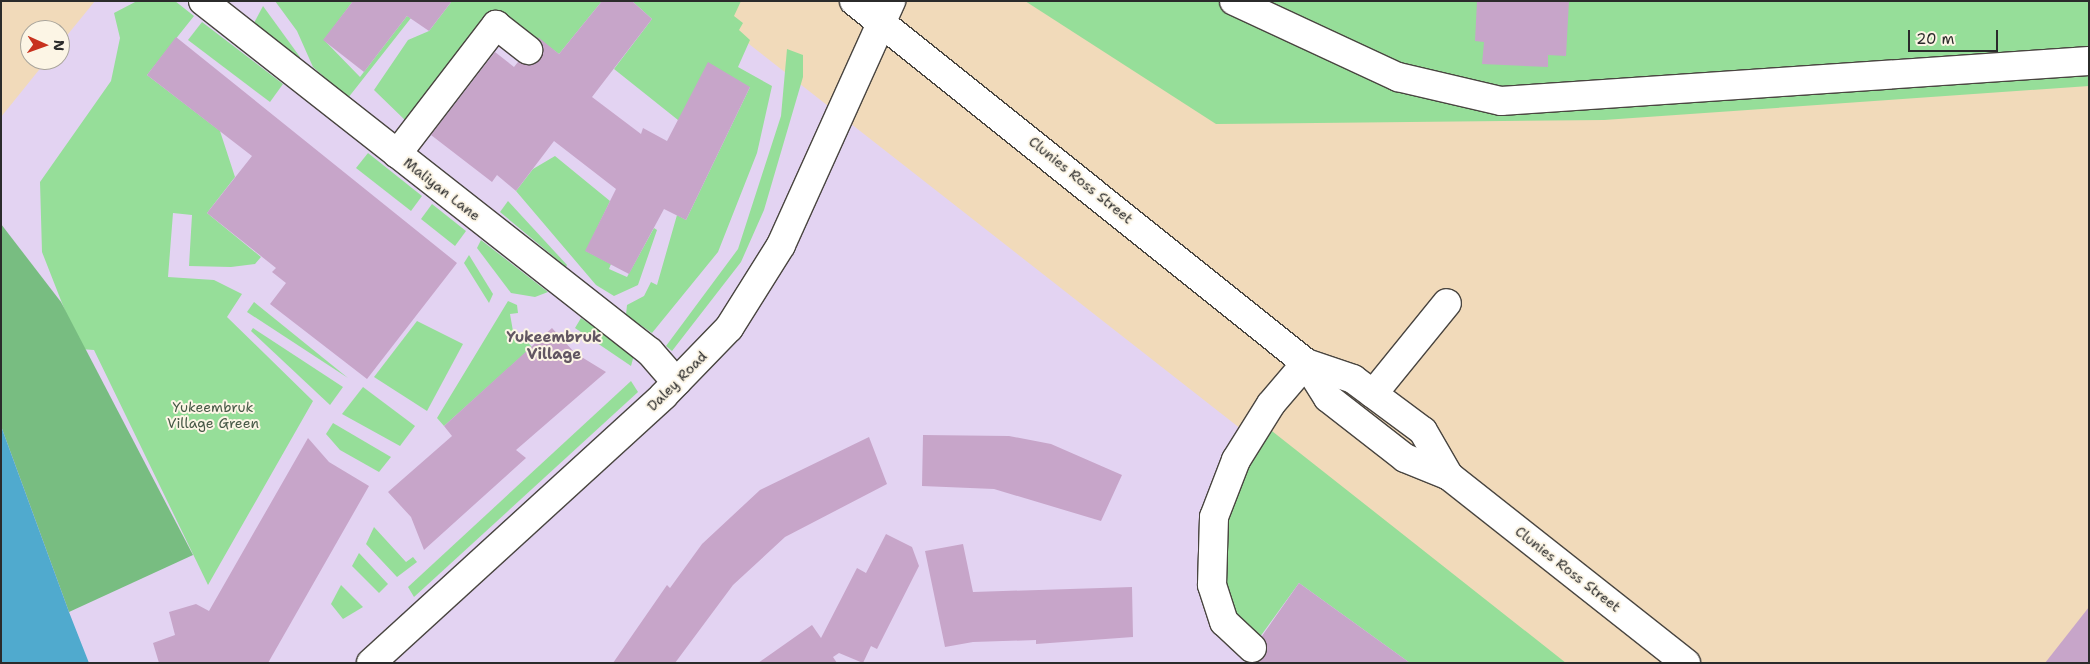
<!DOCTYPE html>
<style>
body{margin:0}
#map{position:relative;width:2090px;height:664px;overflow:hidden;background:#f1daba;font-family:"Shantell Sans",sans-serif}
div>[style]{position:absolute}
.built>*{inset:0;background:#e3d3f2}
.green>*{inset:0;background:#96de99}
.forest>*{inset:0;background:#78bd81}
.water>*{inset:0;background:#50aace}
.building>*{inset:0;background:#c7a5c9}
.roads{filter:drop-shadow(1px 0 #494540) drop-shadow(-1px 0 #494540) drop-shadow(0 1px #494540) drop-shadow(0 -1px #494540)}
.minor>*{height:28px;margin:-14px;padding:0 14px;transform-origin:14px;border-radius:14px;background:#fff}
span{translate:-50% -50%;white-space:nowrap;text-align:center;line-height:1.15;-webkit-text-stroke:4px #fcf5e5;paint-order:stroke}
.street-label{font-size:14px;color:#2b2b2b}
.park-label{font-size:14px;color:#465846}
.neighbourhood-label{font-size:15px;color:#625662;font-weight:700}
.frame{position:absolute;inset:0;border:2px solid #2b2b2b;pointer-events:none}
.north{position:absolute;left:20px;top:20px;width:50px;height:50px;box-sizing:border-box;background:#fcf5e5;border:1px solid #a8a49b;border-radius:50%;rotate:92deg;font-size:14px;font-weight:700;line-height:20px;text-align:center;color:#2b2b2b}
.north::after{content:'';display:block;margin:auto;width:18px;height:22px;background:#c8321e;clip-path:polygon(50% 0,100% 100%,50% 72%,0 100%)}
.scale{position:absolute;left:1908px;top:30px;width:90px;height:22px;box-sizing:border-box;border:2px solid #2b2b2b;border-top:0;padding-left:6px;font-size:15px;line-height:18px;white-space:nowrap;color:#2b2b2b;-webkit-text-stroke:4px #fcf5e5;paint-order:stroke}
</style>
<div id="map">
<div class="built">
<div style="clip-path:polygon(95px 1px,694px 1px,1540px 663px,1px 663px,1px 117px,47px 60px,60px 60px,60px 44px)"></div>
</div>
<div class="green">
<div style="clip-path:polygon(137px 1px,175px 1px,194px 16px,147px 75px,220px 131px,235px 177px,207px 213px,261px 257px,255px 264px,231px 267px,189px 266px,192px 215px,173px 213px,168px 277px,214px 280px,242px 294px,227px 317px,313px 401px,208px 585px,94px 350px,80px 349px,42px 252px,40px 182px,111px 81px,120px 38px,114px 13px)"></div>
<div style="clip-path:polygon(275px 1px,353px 1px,324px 40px,360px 77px,407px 16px,411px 18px,348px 98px,313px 67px,297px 31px)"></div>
<div style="clip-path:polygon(452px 1px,602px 1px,559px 54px,503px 13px,493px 14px,408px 123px,374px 90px,408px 40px,429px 31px)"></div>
<div style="clip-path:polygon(632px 1px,741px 1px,734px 16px,743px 23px,739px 30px,750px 40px,738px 67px,772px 86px,757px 153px,718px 252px,652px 333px,626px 315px,627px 305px,644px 296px,651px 282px,657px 285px,677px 215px,686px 220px,750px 87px,678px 120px,614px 69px,652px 19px)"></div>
<div style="clip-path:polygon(1025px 1px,2089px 1px,2089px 86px,1604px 120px,1216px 124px)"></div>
<div style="clip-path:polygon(263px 6px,300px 57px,299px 60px,254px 23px)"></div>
<div style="clip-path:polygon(202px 22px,283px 84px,270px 102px,188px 40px)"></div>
<div style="clip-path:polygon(787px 49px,803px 55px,803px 77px,764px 210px,741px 262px,672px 351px,666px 346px,738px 249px,781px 116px)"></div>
<div style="clip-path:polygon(368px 153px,422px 196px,411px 211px,356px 168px)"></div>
<div style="clip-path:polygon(555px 156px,610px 201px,586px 251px,611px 264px,609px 269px,627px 277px,654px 228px,657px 230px,638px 285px,614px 296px,596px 285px,516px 191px,533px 169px)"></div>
<div style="clip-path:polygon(508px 201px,567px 265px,566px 267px,500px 212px)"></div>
<div style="clip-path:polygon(432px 204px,466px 231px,455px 246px,421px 219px)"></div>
<div style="clip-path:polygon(481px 240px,548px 292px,535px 297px,511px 293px,477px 248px)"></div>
<div style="clip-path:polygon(469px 255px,493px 294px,489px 303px,464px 263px)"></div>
<div style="clip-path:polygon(508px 301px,517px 305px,518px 313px,510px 314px,514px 337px,522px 336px,532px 347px,444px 426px,437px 418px)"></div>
<div style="clip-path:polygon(254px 302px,348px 378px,247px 312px)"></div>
<div style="clip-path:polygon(581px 318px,634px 355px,631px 366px,575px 328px)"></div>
<div style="clip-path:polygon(417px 321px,463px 344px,427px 411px,374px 377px)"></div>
<div style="clip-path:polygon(253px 328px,343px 387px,330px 405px,251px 331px)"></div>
<div style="clip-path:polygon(631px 381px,638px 392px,414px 597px,408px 587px)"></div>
<div style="clip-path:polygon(363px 387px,415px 426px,400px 446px,342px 414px)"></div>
<div style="clip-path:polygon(1253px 416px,1566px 663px,1410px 663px,1299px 583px,1252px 648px,1212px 585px,1210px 552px)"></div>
<div style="clip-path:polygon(333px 423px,391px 457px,379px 472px,340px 450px,326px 434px)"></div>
<div style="clip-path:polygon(374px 527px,406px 562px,413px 557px,417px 562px,397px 577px,366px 544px)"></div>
<div style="clip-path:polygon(359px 553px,388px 584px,379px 593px,352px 566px)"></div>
<div style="clip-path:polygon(341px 585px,363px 607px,343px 619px,331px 604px)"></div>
</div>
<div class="forest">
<div style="clip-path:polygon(1px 224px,61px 302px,193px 555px,69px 612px,1px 426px)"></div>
</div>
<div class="water">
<div style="clip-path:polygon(1px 426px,69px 612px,89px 663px,1px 663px)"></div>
</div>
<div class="building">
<div style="clip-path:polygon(353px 1px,452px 1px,429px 31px,407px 16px,364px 72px,323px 40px)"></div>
<div style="clip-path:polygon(602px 1px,632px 1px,652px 19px,592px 97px,641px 134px,643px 128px,667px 141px,708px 62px,750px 87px,686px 220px,664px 209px,629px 274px,585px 251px,616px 189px,554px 141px,516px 191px,497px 175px,492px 182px,431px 135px,495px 52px,514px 67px,518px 62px,533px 65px,543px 53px,538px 37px,559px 54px)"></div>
<div style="clip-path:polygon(1477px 1px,1569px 1px,1566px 56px,1548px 55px,1548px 67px,1482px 64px,1484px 42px,1475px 41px)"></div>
<div style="clip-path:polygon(176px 37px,457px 263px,367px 379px,270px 304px,286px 283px,272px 272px,276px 268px,207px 213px,252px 156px,147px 75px)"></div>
<div style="clip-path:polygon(552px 328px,575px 353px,606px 372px,516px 450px,526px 458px,424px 550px,411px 517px,388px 492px,452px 436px,444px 426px)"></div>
<div style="clip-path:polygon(923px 435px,1009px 436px,1051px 444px,1122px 475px,1101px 521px,994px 489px,922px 486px)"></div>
<div style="clip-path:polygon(869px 437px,887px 484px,785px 537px,733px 585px,675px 663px,613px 663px,667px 585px,670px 588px,702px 544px,760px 490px)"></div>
<div style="clip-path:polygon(308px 438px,329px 462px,369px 486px,268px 663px,159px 663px,153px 643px,175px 635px,169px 612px,196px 604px,209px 611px)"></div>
<div style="clip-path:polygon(886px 534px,912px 547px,919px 566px,877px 649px,871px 646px,863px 663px,839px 653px,833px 657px,837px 663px,758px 663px,812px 625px,821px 638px,857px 568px,866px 573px)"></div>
<div style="clip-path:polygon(963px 544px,973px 592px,1132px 587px,1133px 637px,1036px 644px,1036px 640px,973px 642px,945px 647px,925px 551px)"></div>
<div style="clip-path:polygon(1299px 583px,1410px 663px,1257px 663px,1267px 651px,1262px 636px)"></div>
<div style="clip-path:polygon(2089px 607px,2089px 663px,2045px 663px)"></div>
</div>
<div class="roads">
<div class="minor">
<div style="left:203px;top:1px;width:568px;rotate:38.14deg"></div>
<div style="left:650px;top:352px;width:40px;rotate:49deg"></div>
<div style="left:854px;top:1px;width:579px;rotate:38.69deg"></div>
<div style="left:1306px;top:363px;width:41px;rotate:57.8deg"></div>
<div style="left:1328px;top:398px;width:98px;rotate:37.9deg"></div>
<div style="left:1405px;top:458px;width:48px;rotate:22.2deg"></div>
<div style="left:1449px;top:476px;width:302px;rotate:38.3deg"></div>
<div style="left:1234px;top:1px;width:181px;rotate:24.9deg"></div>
<div style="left:1398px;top:77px;width:106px;rotate:13.1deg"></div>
<div style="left:1501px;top:101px;width:589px;rotate:-3.89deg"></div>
<div style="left:397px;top:154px;width:163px;rotate:-52.5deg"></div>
<div style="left:496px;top:25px;width:41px;rotate:38deg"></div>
<div style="left:1306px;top:363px;width:50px;rotate:18.8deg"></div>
<div style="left:1353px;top:379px;width:87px;rotate:36.6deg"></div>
<div style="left:1423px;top:431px;width:52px;rotate:60deg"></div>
<div style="left:1373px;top:394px;width:117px;rotate:-50.9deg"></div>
<div style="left:1252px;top:648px;width:38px;rotate:-137deg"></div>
<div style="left:1224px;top:622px;width:39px;rotate:-108deg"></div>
<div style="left:1212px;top:585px;width:68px;rotate:-88.3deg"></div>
<div style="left:1214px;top:517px;width:61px;rotate:-68.9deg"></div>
<div style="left:1236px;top:460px;width:66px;rotate:-58deg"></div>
<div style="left:1271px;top:404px;width:54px;rotate:-49.5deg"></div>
<div style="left:371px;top:663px;width:396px;rotate:-42.4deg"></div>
<div style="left:663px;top:396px;width:95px;rotate:-45.9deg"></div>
<div style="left:729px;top:328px;width:98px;rotate:-57.9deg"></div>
<div style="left:781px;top:245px;width:268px;rotate:-65.7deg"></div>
</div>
</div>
<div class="street-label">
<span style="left:1081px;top:180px;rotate:39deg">Clunies Ross Street</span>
<span style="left:442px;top:189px;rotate:38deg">Maliyan Lane</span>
<span style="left:677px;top:381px;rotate:-45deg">Daley Road</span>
<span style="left:1568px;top:569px;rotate:38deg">Clunies Ross Street</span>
</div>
<div class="park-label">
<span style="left:213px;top:415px">Yukeembruk<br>Village Green</span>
</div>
<div class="neighbourhood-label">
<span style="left:554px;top:346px">Yukeembruk<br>Village</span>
</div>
<div class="frame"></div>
<div class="north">N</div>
<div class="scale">20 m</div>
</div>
